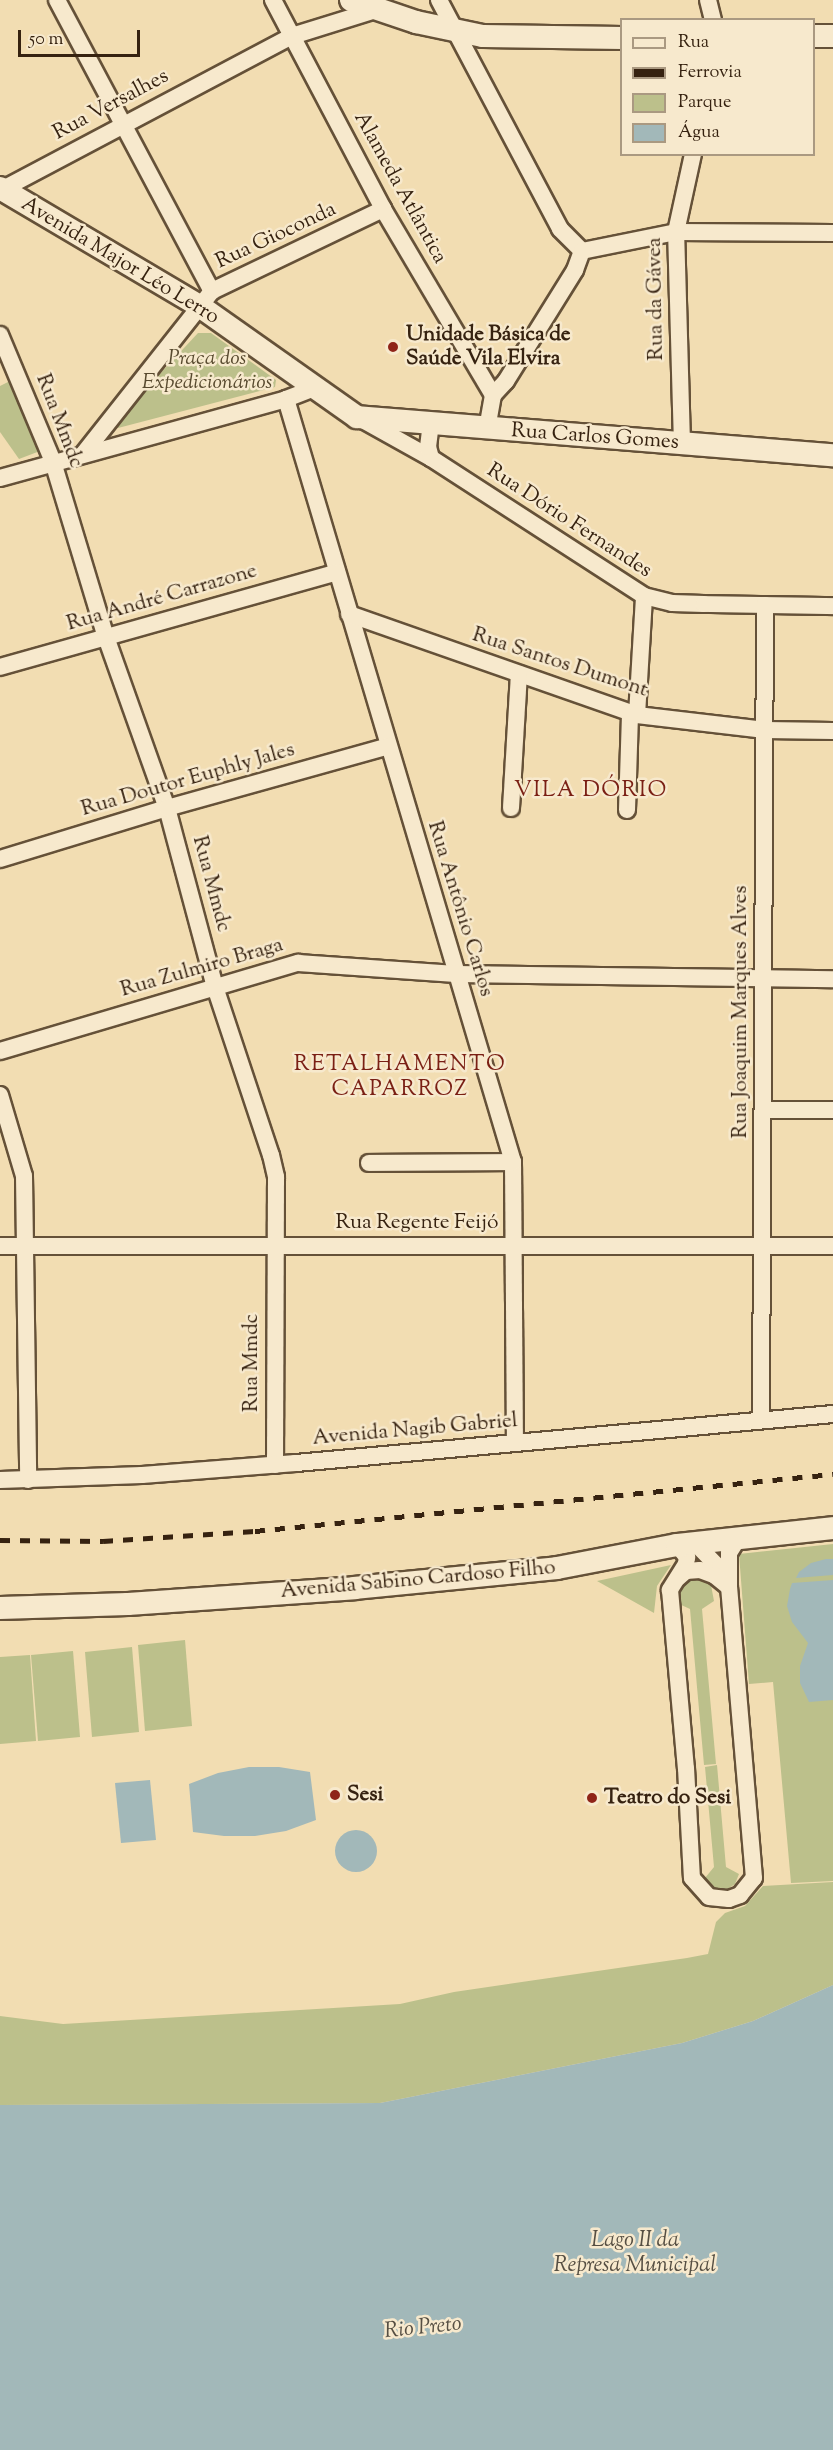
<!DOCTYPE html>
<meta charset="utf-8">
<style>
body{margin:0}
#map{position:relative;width:833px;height:2450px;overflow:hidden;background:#f2ddb2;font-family:"Sorts Mill Goudy",serif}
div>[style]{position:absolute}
.green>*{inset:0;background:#bcc08b}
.water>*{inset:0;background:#a2b8b9}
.round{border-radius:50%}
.roads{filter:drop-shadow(2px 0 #655138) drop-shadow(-2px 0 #655138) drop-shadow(0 2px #655138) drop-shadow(0 -2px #655138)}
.street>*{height:16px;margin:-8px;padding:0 8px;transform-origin:8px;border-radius:8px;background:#f7e9cd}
.secondary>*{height:22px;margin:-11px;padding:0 11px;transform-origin:11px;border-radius:11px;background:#f7e9cd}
.rail>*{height:4.5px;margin-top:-2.25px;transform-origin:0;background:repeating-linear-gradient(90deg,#362210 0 10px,transparent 0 20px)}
.dots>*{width:16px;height:16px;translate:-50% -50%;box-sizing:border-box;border:3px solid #f7e9cd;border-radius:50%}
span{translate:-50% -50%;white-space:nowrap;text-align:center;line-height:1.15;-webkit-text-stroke:5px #f7e9cd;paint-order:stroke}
.street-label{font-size:21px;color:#362210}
.poi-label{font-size:21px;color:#362210;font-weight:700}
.left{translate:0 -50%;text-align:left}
.park-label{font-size:21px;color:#584a2f;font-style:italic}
.neighbourhood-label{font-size:22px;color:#7a1f14;letter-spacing:1.5px}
.water-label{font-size:22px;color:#564f43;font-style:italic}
.legend{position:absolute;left:620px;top:18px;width:195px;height:138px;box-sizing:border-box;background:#f7e9cd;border:2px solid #aa9981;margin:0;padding:8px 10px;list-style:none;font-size:18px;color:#362210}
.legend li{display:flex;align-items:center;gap:12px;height:30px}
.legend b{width:30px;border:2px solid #aa9981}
.scale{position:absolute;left:18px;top:30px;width:122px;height:27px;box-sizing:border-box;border:3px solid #362210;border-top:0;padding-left:8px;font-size:18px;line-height:21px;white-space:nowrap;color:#362210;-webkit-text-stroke:4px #f7e9cd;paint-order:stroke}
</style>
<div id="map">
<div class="green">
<div style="clip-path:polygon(198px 333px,211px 333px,276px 380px,275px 387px,118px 428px,115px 422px)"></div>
<div style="clip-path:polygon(12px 380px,40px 451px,19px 459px,0 432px,0 386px)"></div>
<div style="clip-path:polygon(833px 1544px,833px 1881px,791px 1883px,773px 1682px,749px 1684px,739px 1554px)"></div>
<div style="clip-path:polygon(671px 1565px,657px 1586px,654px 1613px,597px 1581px)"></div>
<div style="clip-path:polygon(695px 1577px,711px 1585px,714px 1601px,702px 1609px,716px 1764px,704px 1765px,690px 1609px,677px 1603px,677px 1591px,683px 1581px)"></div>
<div style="clip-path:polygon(185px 1640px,192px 1726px,145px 1731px,138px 1645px)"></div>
<div style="clip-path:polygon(132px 1647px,139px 1732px,92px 1737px,85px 1652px)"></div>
<div style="clip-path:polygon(73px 1651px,80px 1737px,38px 1741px,31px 1655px)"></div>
<div style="clip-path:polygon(30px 1655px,36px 1741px,0 1744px,0 1657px)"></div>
<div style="clip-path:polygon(717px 1765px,726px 1867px,739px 1874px,735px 1884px,726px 1890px,715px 1889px,705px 1878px,714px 1867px,705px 1767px)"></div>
<div style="clip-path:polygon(833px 1882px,833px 1985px,753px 2021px,682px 2043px,380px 2103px,0 2105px,0 2016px,63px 2024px,400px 2004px,454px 1992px,687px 1958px,708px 1954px,716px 1922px,725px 1913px,745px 1906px,763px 1886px)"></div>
</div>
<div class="water">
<div style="clip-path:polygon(826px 1559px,833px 1559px,833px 1575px,796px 1578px,799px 1572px,811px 1563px)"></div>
<div style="clip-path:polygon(833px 1580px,833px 1700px,809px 1702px,800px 1683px,800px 1666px,808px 1643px,792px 1622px,787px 1606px,790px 1589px,792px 1583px)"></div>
<div style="clip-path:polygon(249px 1767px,279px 1767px,310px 1772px,316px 1820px,286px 1831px,255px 1836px,224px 1836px,193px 1832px,189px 1784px,218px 1773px)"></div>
<div style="clip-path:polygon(150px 1780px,156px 1840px,121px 1843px,115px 1783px)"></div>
<div class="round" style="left:335px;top:1830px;width:42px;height:42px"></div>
<div style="clip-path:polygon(833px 1985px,833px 2450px,0 2450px,0 2105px,380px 2103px,682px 2043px,753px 2021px)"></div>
</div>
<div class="roads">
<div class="street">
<div style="left:57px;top:0;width:330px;rotate:62deg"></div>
<div style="left:273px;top:0;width:236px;rotate:62.2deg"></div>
<div style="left:383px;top:209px;width:216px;rotate:59.4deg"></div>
<div style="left:439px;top:0;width:259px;rotate:62.1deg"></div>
<div style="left:560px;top:229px;width:31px;rotate:45deg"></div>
<div style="left:708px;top:0;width:21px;rotate:76deg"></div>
<div style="left:3px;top:189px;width:327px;rotate:-27.9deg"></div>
<div style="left:292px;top:36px;width:88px;rotate:-17.2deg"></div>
<div style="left:582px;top:251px;width:96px;rotate:-11.4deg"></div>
<div style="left:676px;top:232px;width:157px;rotate:0.4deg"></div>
<div style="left:0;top:335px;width:138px;rotate:67.3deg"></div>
<div style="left:53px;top:462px;width:183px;rotate:73.2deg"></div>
<div style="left:106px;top:637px;width:182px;rotate:70.4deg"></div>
<div style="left:167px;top:808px;width:185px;rotate:75deg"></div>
<div style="left:215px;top:987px;width:177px;rotate:71.6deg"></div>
<div style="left:271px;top:1155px;width:23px;rotate:77deg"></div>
<div style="left:276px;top:1177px;width:288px;rotate:90.2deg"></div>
<div style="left:286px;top:399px;width:796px;rotate:73.43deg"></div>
<div style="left:513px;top:1162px;width:281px;rotate:89.6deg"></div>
<div style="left:361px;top:419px;width:80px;rotate:29.1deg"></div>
<div style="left:431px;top:458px;width:254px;rotate:32.9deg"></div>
<div style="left:644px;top:596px;width:29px;rotate:14deg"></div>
<div style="left:672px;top:603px;width:32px;rotate:2deg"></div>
<div style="left:704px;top:604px;width:129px;rotate:0.9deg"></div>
<div style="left:487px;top:429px;width:35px;rotate:-80deg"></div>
<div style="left:493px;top:395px;width:19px;rotate:-47deg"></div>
<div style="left:506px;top:381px;width:131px;rotate:-58.1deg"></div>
<div style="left:575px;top:270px;width:20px;rotate:-70deg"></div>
<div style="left:682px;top:444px;width:212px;rotate:-91.6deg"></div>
<div style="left:676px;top:232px;width:80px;rotate:-77.7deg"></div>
<div style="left:84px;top:453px;width:206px;rotate:-51.7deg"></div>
<div style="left:212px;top:291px;width:190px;rotate:-25.6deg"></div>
<div style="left:431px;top:458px;width:11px;rotate:-105deg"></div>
<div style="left:428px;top:447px;width:23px;rotate:-83deg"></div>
<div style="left:0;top:478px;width:297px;rotate:-15.4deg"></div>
<div style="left:286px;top:399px;width:31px;rotate:-21deg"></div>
<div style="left:349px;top:614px;width:305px;rotate:19.3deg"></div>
<div style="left:637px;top:715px;width:129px;rotate:6.7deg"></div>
<div style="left:765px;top:730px;width:68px;rotate:0.8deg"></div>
<div style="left:0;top:667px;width:350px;rotate:-15.7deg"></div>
<div style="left:637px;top:715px;width:119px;rotate:-86.6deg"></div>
<div style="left:511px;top:808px;width:134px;rotate:-86.6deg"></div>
<div style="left:627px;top:810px;width:98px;rotate:-88.2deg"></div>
<div style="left:0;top:859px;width:175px;rotate:-17deg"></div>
<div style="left:167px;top:808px;width:230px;rotate:-15.6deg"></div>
<div style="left:0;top:1051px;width:311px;rotate:-16.5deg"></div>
<div style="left:298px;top:963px;width:158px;rotate:4deg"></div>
<div style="left:456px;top:974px;width:377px;rotate:0.8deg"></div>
<div style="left:0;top:1095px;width:84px;rotate:73.5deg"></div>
<div style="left:24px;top:1176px;width:304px;rotate:89.2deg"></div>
<div style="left:763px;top:1110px;width:70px"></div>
<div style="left:369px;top:1163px;width:144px;rotate:-0.4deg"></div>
<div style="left:0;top:1246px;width:833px"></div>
<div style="left:761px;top:1420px;width:815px;rotate:-89.72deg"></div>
<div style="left:0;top:1480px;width:142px;rotate:-2deg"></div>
<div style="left:142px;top:1475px;width:154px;rotate:-4.5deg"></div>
<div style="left:296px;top:1463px;width:539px;rotate:-5.21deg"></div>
<div style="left:695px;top:1543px;width:35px;rotate:46deg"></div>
<div style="left:719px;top:1568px;width:11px;rotate:63deg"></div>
<div style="left:677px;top:1545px;width:16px;rotate:50deg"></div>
<div style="left:687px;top:1557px;width:7px;rotate:98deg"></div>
<div style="left:686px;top:1564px;width:31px;rotate:122deg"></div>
<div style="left:670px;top:1590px;width:179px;rotate:84.9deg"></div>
<div style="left:686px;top:1768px;width:110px;rotate:86.9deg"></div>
<div style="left:692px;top:1878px;width:25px;rotate:48deg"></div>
<div style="left:709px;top:1897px;width:20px;rotate:6deg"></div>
<div style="left:729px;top:1899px;width:12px;rotate:-20deg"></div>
<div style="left:740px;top:1895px;width:22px;rotate:-51deg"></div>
<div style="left:754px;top:1878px;width:292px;rotate:-94.9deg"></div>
<div style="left:729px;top:1587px;width:34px;rotate:-90deg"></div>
<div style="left:729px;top:1553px;width:19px;rotate:-58deg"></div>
<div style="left:678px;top:1578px;width:11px;rotate:-41deg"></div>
<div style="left:686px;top:1571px;width:14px;rotate:-4deg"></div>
<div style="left:700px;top:1570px;width:15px;rotate:20deg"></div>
<div style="left:714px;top:1575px;width:19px;rotate:39deg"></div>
</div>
<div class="secondary">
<div style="left:351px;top:0;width:69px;rotate:18.7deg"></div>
<div style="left:416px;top:22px;width:68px;rotate:11.8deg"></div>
<div style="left:483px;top:36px;width:139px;rotate:0.8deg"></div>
<div style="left:814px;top:36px;width:19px"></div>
<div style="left:0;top:188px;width:234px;rotate:30.6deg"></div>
<div style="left:201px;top:307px;width:191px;rotate:35.2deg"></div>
<div style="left:357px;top:417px;width:478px;rotate:4.6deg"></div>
<div style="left:0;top:1608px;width:128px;rotate:-1.8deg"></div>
<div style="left:128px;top:1604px;width:227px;rotate:-4deg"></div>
<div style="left:354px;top:1588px;width:204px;rotate:-5.6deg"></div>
<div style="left:557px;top:1568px;width:122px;rotate:-10.9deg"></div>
<div style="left:677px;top:1545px;width:157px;rotate:-6.2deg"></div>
</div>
</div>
<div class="rail">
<div style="left:0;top:1540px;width:103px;rotate:0.6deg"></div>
<div style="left:103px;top:1541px;width:152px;rotate:-3.8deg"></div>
<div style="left:255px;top:1531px;width:581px;rotate:-5.63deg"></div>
</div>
<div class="dots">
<div style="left:393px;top:347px;background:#8f2418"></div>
<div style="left:335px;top:1795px;background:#8f2418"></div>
<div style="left:592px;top:1798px;background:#8f2418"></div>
</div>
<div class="street-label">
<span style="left:111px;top:105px;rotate:-28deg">Rua Versalhes</span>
<span style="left:400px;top:188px;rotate:61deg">Alameda Atlântica</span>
<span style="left:276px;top:236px;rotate:-25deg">Rua Gioconda</span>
<span style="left:120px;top:261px;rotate:31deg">Avenida Major Léo Lerro</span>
<span style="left:656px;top:299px;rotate:-91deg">Rua da Gávea</span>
<span style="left:59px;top:421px;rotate:69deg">Rua Mmdc</span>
<span style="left:595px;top:437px;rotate:4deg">Rua Carlos Gomes</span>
<span style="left:569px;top:521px;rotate:33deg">Rua Dório Fernandes</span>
<span style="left:162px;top:598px;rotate:-16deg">Rua André Carrazone</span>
<span style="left:560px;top:663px;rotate:18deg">Rua Santos Dumont</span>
<span style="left:188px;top:780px;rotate:-16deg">Rua Doutor Euphly Jales</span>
<span style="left:211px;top:884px;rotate:75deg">Rua Mmdc</span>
<span style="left:460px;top:909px;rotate:73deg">Rua Antônio Carlos</span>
<span style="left:202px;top:968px;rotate:-16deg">Rua Zulmiro Braga</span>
<span style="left:741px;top:1012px;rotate:-90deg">Rua Joaquim Marques Alves</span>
<span style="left:417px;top:1223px">Rua Regente Feijó</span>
<span style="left:252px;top:1363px;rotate:-90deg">Rua Mmdc</span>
<span style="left:415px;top:1430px;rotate:-5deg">Avenida Nagib Gabriel</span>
<span style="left:418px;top:1580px;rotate:-5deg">Avenida Sabino Cardoso Filho</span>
</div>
<div class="poi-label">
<span class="left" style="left:406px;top:347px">Unidade Básica de<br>Saúde Vila Elvira</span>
<span class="left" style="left:347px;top:1795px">Sesi</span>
<span class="left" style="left:604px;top:1798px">Teatro do Sesi</span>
</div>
<div class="park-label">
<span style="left:207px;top:371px">Praça dos<br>Expedicionários</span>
</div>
<div class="neighbourhood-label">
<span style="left:591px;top:792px">VILA DÓRIO</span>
<span style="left:400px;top:1078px">RETALHAMENTO<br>CAPARROZ</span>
</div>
<div class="water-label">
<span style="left:635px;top:2254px">Lago II da<br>Represa Municipal</span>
<span style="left:423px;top:2329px;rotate:-6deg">Rio Preto</span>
</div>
<ul class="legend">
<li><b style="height:8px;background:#f7e9cd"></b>Rua</li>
<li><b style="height:8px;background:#362210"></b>Ferrovia</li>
<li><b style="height:16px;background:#bcc08b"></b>Parque</li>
<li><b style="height:16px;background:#a2b8b9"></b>Água</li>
</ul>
<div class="scale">50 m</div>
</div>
